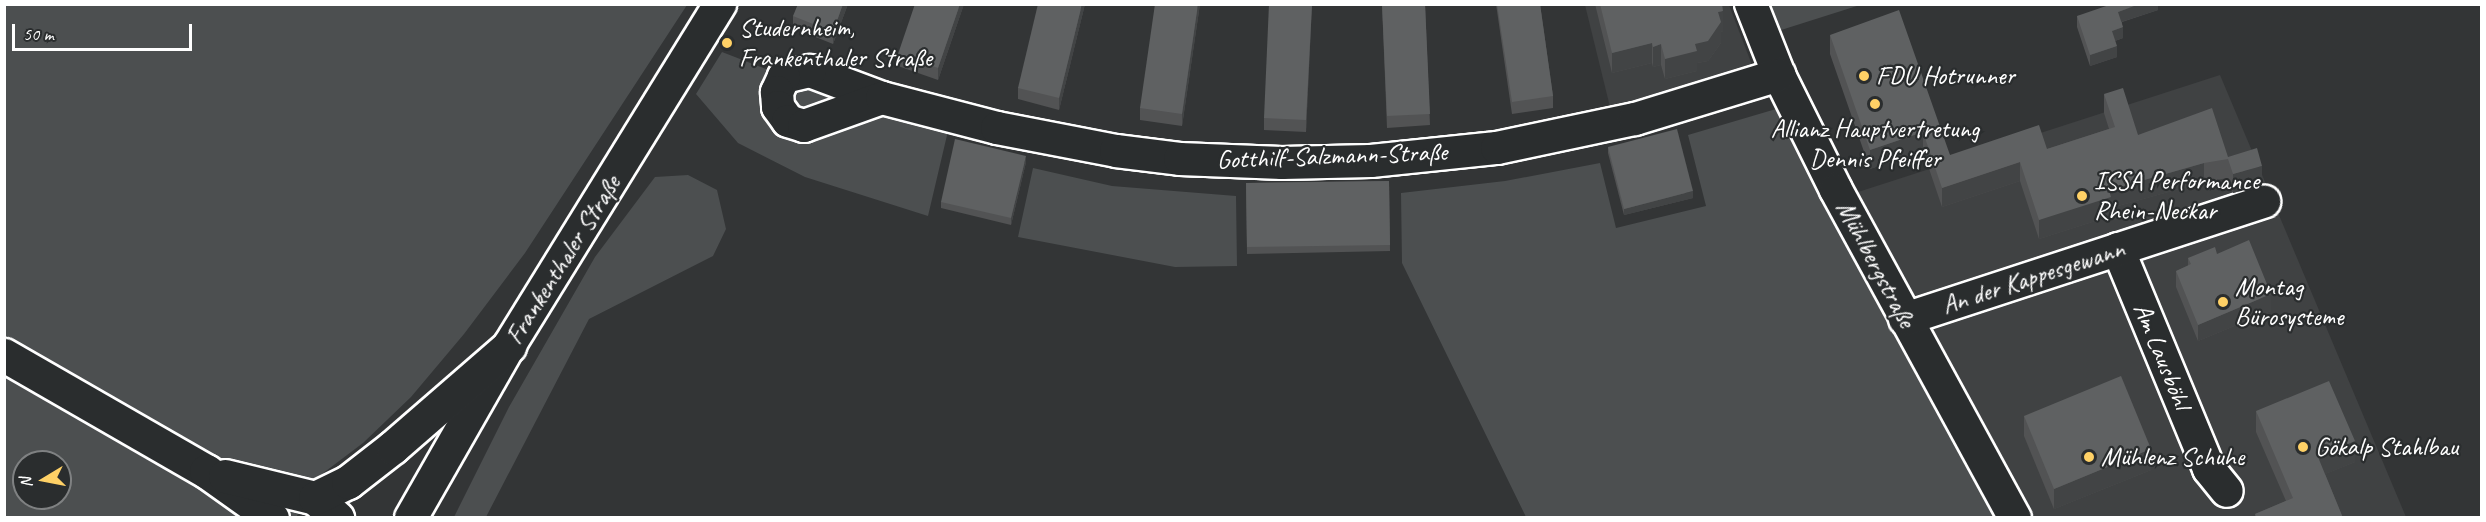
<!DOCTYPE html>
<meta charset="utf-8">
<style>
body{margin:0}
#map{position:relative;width:2486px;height:522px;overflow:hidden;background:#333536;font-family:Caveat,sans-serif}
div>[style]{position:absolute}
.built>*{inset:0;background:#404243}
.green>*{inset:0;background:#4c4f50}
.roads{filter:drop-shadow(2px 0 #fff) drop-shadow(-2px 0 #fff) drop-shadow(0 2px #fff) drop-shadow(0 -2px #fff)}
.minor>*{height:32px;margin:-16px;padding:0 16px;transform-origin:16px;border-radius:16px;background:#2a2d2e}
.highway>*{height:33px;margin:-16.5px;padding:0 16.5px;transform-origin:16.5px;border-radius:16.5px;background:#2a2d2e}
.wall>*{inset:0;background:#525354}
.shaded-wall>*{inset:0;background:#424445}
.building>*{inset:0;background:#5f6162}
.dots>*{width:16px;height:16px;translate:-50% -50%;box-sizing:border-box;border:3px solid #2a2d2e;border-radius:50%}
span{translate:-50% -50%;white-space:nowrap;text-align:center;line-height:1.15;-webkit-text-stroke:4.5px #2a2d2e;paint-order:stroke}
.poi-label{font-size:26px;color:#fff}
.left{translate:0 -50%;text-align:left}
.street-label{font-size:26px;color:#fff}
.frame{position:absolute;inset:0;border:6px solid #fff;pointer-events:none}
.north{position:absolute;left:12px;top:450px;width:60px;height:60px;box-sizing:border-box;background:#2a2d2e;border:2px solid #7f8182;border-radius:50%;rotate:260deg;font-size:16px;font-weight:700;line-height:24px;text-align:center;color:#fff}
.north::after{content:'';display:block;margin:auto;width:21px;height:27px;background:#ffd166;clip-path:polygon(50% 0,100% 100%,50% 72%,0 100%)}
.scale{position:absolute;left:12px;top:24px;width:180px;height:27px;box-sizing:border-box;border:3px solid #fff;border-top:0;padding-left:8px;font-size:18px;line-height:21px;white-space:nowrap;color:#fff;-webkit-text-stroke:4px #2a2d2e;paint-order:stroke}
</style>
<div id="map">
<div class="built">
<div style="clip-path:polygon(1585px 5px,1729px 5px,1752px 65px,1610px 107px)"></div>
<div style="clip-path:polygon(2220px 75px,2406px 517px,2029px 517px,1855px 193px)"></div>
</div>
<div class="green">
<div style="clip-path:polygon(evenodd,4px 5px,687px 5px,525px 253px,464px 334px,411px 397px,363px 443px,314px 480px,296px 518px,5px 517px,4px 5px,24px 462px,60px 462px,60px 498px,24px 498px,24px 462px)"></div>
<div style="clip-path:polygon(1768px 5px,1860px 5px,1778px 31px)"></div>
<div style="clip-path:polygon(722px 52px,877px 112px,948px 131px,928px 216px,805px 177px,738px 143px,696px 94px)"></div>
<div style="clip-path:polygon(1776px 109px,1822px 203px,1855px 193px,2029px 517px,1526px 517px,1402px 263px,1401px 193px,1505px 181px,1600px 163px,1616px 228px,1706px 206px,1688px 135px)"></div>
<div style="clip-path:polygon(1033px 168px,1112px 186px,1236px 196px,1237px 266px,1175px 267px,1018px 237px)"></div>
<div style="clip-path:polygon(688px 175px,717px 190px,726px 229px,713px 256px,589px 319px,486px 517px,454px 517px,509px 407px,595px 257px,655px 177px)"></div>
</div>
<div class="roads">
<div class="minor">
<div style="left:1751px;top:4px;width:76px;rotate:68.5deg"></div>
<div style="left:1779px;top:75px;width:128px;rotate:63.6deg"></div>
<div style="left:1836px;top:190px;width:374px;rotate:61.4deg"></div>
<div style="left:882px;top:98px;width:77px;rotate:-159.4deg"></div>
<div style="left:810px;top:71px;width:27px;rotate:167deg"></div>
<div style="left:784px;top:77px;width:17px;rotate:115deg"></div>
<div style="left:777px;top:92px;width:15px;rotate:86deg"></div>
<div style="left:778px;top:107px;width:17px;rotate:54deg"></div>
<div style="left:788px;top:121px;width:17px;rotate:17deg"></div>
<div style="left:804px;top:126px;width:83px;rotate:-19.7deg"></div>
<div style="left:882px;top:98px;width:119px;rotate:14.6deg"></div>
<div style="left:997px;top:128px;width:121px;rotate:10.9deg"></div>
<div style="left:1116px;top:151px;width:64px;rotate:7.1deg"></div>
<div style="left:1180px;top:159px;width:102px;rotate:2.2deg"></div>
<div style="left:1282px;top:163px;width:89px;rotate:-1.3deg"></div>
<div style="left:1371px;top:161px;width:127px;rotate:-5.9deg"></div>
<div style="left:1497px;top:148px;width:141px;rotate:-11.9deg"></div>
<div style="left:1635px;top:119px;width:151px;rotate:-17deg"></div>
<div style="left:2118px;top:249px;width:238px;rotate:67.5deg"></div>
<div style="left:2209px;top:469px;width:28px;rotate:51deg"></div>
<div style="left:1905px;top:319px;width:378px;rotate:-18.1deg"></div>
<div style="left:411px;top:518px;width:198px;rotate:-60.3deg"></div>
<div style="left:509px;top:346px;width:402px;rotate:-58.3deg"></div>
</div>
<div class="highway">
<div style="left:4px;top:355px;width:233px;rotate:29.9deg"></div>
<div style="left:206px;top:471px;width:81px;rotate:35.5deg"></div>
<div style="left:225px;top:476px;width:93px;rotate:13.7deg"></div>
<div style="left:315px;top:498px;width:30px;rotate:42deg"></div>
<div style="left:315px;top:498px;width:37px;rotate:-26deg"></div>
<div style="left:348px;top:482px;width:57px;rotate:-37.9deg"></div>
<div style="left:393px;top:447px;width:154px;rotate:-41deg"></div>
</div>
</div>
<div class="wall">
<div style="clip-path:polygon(848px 4px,833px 44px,793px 28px,793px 16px)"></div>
<div style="clip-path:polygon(964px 4px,938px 80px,898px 66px,898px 54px)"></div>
<div style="clip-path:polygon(1085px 4px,1059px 110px,1018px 99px,1018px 88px)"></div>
<div style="clip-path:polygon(1200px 4px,1182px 126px,1140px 120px,1140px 108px)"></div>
<div style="clip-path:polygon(1312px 4px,1306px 132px,1264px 130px,1264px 118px)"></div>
<div style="clip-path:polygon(1382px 4px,1425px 4px,1430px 125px,1387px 128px)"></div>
<div style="clip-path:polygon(1496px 4px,1540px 4px,1553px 96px,1553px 108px,1512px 114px)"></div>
<div style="clip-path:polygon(1595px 4px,1722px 4px,1723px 31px,1721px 32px,1721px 43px,1708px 61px,1697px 63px,1697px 71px,1665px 79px,1661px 65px,1653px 67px,1652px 63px,1612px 73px)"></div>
<div style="clip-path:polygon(2158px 4px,2158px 10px,2122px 22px,2123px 38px,2115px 41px,2117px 57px,2090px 66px,2077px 27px,2077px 16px)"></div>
<div style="clip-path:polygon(1830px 35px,1950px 155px,2047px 149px,2109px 129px,2104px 113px,2104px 94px,2138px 135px,2228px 157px,2262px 185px,2233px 193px,2228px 178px,2204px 182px,2111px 208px,2111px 216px,2039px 239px,2020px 181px,1942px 207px,1923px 151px,1870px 169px,1830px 54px)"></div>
<div style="clip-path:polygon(1608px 147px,1693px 198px,1624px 215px,1608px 153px)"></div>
<div style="clip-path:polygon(1026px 162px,1011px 225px,941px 208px,941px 202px)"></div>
<div style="clip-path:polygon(1389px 181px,1390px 251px,1247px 254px,1246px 183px)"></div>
<div style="clip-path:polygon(2217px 254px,2271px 311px,2198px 341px,2176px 287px,2176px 271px,2188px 266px,2188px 258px)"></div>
<div style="clip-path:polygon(2256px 411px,2355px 462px,2325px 474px,2343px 518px,2255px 518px,2255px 514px,2286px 501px,2256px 432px)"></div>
<div style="clip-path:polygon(2024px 416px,2151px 470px,2054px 509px,2024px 436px)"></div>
</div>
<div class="shaded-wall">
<div style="clip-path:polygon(843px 4px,848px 4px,833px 44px,833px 32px)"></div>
<div style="clip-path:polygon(960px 4px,964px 4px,938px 80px,938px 68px)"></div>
<div style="clip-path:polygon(1082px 4px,1085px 4px,1059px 110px,1059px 98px)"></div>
<div style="clip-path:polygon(1198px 4px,1200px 4px,1182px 126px,1182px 114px)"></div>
<div style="clip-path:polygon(1312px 4px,1306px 132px,1306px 120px)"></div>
<div style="clip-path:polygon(2140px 4px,2158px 4px,2158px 10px,2118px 23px,2118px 12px)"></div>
<div style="clip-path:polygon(1723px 11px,1723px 31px,1721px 32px,1721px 43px,1708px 61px,1697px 63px,1697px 71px,1665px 79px,1665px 59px,1695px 44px,1718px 12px)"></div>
<div style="clip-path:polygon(2123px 27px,2123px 38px,2112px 42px,2112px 31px)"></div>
<div style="clip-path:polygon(1652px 43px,1652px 63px,1612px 73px,1612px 53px)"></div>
<div style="clip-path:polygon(1661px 44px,1661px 65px,1653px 67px,1653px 47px)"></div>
<div style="clip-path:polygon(2117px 46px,2117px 57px,2090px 66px,2090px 55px)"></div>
<div style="clip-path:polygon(1923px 132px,1923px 151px,1870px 169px,1870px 150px)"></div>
<div style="clip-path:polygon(1026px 156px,1026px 162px,1011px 225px,1011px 218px)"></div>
<div style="clip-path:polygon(2020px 162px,2020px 181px,1942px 207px,1942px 188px)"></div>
<div style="clip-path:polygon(2204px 163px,2204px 182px,2111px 208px,2111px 216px,2039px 239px,2039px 220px,2109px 190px)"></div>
<div style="clip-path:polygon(2262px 166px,2262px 185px,2233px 193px,2233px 174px)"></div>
<div style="clip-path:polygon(1693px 191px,1693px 198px,1624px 215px,1624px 209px)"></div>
<div style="clip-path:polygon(2271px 294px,2271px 311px,2198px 341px,2198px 325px)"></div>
<div style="clip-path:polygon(2355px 441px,2355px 462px,2318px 477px,2318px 457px)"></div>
<div style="clip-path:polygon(2151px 449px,2151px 470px,2054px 509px,2054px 489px)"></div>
</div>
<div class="building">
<div style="clip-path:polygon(798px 4px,843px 4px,833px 32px,793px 16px)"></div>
<div style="clip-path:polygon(915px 4px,960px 4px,938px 68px,898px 54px)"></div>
<div style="clip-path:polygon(1038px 4px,1082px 4px,1059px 98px,1018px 88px)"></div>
<div style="clip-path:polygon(1155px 4px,1198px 4px,1182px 114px,1140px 108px)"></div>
<div style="clip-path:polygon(1269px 4px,1312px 4px,1306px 120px,1264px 118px)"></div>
<div style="clip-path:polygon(1382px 4px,1425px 4px,1430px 114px,1387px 116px)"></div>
<div style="clip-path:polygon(1497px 4px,1540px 4px,1553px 96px,1512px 102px)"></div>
<div style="clip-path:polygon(1600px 4px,1722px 4px,1723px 11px,1718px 12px,1721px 22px,1708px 41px,1695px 44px,1697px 51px,1665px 59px,1661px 44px,1653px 47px,1652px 43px,1612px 53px)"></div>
<div style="clip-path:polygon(2112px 4px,2140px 4px,2118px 12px,2123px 27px,2112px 31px,2117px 46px,2090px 55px,2077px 16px)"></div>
<div style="clip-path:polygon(1899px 10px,1950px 155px,2039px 125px,2047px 149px,2115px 127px,2104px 94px,2123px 88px,2138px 135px,2212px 108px,2228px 157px,2257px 148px,2262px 166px,2233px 174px,2228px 159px,2204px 163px,2109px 190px,2111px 197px,2039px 220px,2020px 162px,1942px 188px,1923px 132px,1870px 150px,1830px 35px)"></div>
<div style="clip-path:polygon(1677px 129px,1693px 191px,1624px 209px,1608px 147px)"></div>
<div style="clip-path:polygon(955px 139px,1026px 156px,1011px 218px,941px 202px)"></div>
<div style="clip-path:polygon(1389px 181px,1390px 245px,1247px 247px,1246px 183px)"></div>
<div style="clip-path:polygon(2249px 240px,2271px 294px,2198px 325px,2176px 271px,2191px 264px,2188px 258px,2215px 247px,2217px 254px)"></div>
<div style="clip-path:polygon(2121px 376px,2151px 449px,2054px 489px,2024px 416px)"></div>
<div style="clip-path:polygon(2329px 381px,2355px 441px,2318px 457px,2343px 518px,2257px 518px,2255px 514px,2293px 498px,2256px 411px)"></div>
</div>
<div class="dots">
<div style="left:727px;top:43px;background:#ffd166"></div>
<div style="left:1864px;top:76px;background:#ffd166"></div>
<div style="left:1875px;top:104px;background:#ffd166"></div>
<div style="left:2082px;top:196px;background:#ffd166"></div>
<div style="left:2223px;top:302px;background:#ffd166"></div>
<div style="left:2303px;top:447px;background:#ffd166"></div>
<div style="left:2089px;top:457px;background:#ffd166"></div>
</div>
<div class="poi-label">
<span class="left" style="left:739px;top:43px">Studernheim,<br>Frankenthaler Straße</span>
<span class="left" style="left:1876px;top:76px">FDU Hotrunner</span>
<span style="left:1875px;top:144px">Allianz Hauptvertretung<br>Dennis Pfeiffer</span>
<span class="left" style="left:2094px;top:196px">ISSA Performance<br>Rhein-Neckar</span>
<span class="left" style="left:2235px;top:302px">Montag<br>Bürosysteme</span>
<span class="left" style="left:2315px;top:447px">Gökalp Stahlbau</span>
<span class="left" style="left:2101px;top:457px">Mühlenz Schuhe</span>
</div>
<div class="street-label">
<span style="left:1332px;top:156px;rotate:-2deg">Gotthilf-Salzmann-Straße</span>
<span style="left:563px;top:260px;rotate:-58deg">Frankenthaler Straße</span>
<span style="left:1876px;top:264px;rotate:62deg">Mühlbergstraße</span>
<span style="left:2033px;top:277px;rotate:-18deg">An der Kappesgewann</span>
<span style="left:2162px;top:356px;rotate:68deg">Am Lausböhl</span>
</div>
<div class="frame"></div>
<div class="north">N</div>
<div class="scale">50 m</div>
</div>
